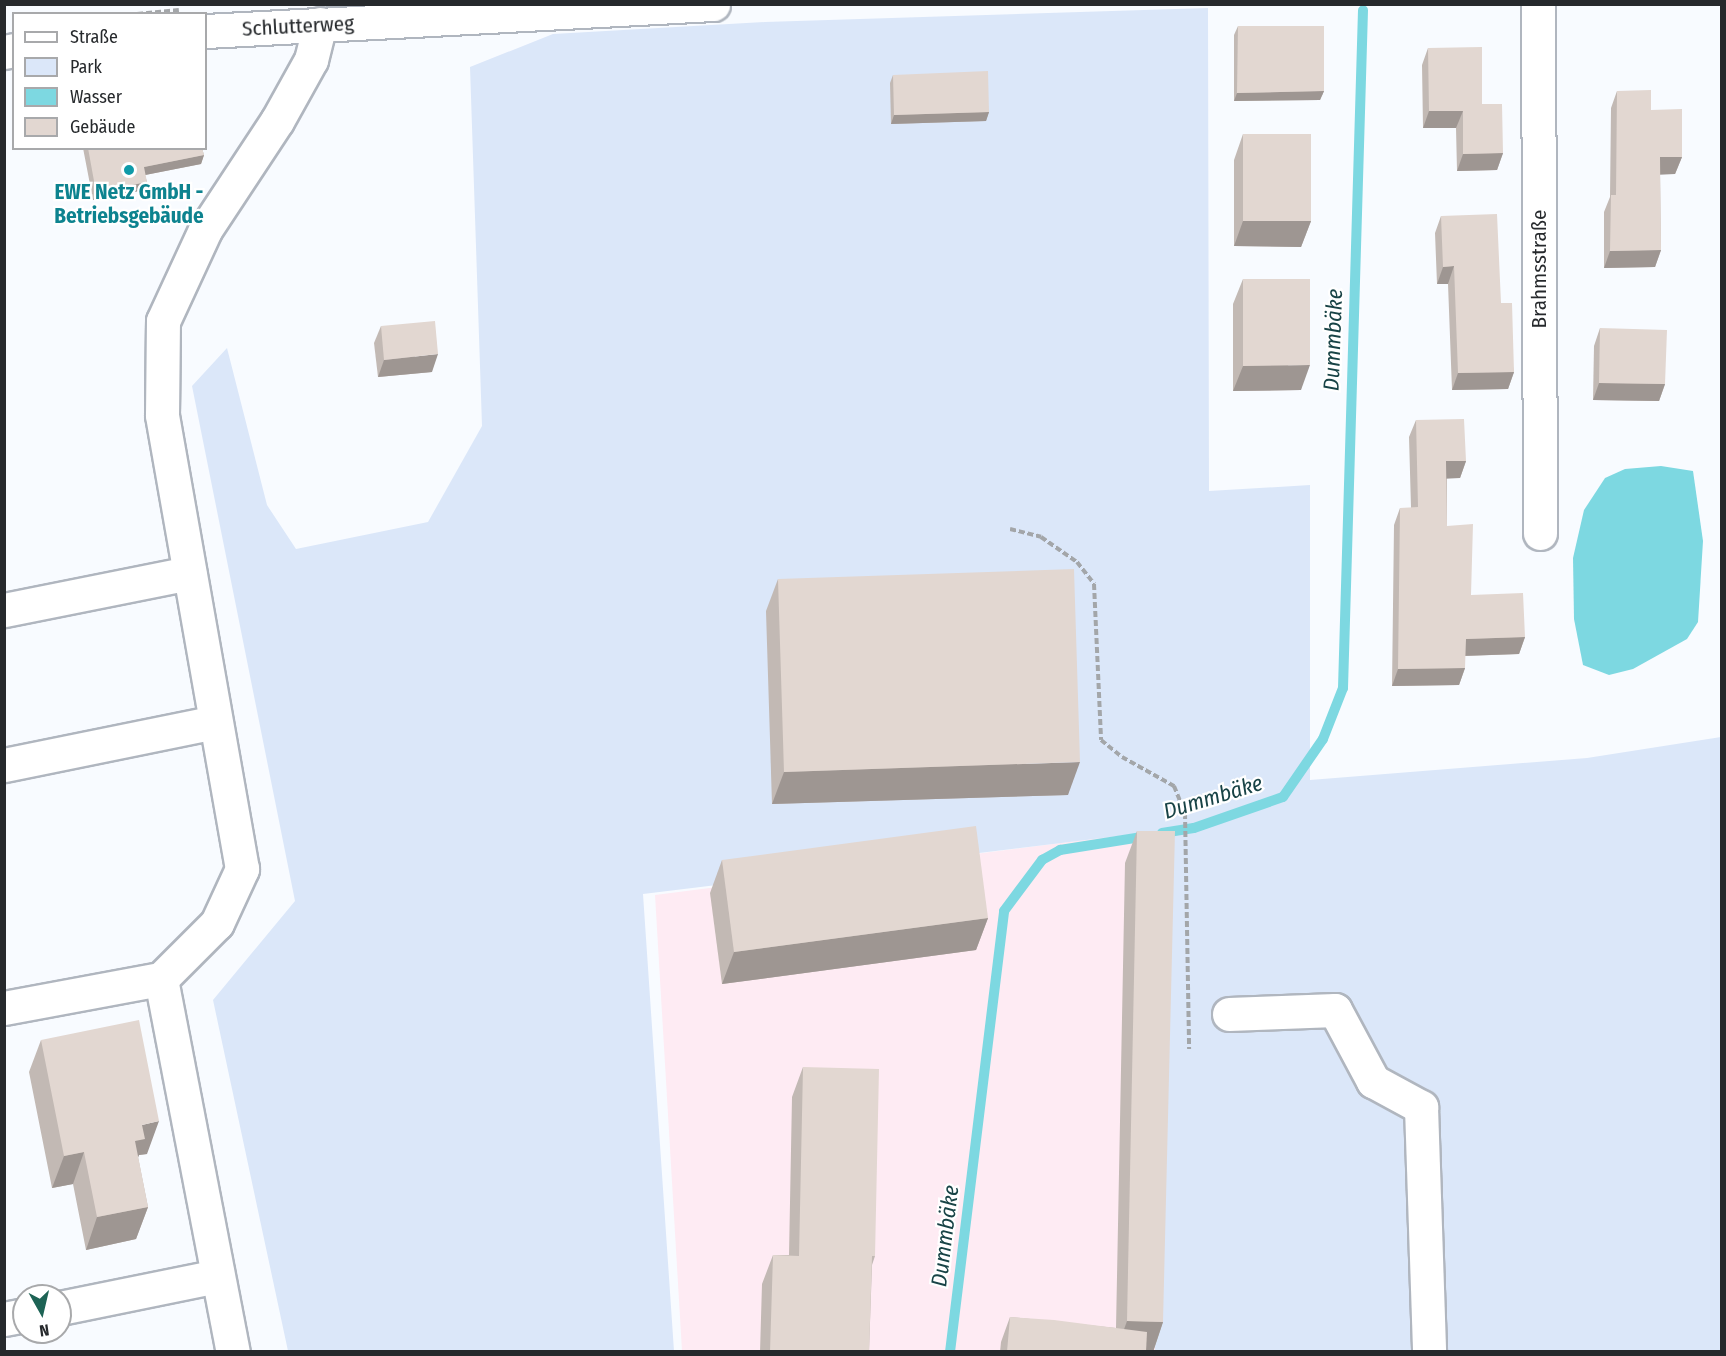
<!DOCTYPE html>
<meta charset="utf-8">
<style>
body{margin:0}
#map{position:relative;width:1726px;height:1356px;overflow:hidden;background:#f8fbff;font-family:"Fira Sans Condensed",sans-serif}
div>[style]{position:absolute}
.commercial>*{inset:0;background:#feebf3}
.green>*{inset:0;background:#dbe7f9}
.water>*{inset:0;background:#7dd8e1}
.stream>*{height:10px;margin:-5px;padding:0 5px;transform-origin:5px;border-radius:5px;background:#7dd8e1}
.path>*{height:4px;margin-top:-2px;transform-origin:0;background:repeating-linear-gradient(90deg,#a3a6a9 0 6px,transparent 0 9px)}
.roads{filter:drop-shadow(2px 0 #b0b6bf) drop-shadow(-2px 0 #b0b6bf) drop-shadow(0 2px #b0b6bf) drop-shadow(0 -2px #b0b6bf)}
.minor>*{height:33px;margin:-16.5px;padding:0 16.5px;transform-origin:16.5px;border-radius:16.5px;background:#fff}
.wall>*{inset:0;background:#c2b9b4}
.shaded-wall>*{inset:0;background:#9e9692}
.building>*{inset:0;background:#e2d7d1}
.dots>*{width:16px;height:16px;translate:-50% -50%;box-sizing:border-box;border:3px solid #fff;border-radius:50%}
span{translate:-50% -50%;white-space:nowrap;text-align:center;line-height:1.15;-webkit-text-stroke:4.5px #fff;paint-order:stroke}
.street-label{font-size:21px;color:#26292c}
.culture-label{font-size:21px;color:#0d838f;font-weight:700}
.water-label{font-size:22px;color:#184346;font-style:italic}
.frame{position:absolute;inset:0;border:6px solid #26292c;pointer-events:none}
.legend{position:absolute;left:12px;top:12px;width:195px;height:138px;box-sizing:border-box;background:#fff;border:2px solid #a8a9ab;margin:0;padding:8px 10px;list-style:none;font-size:18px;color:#26292c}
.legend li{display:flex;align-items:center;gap:12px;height:30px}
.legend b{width:30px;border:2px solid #a8a9ab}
.north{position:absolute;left:12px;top:1284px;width:60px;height:60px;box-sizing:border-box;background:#fff;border:2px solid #a8a9ab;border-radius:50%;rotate:172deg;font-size:16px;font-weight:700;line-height:24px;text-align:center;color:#26292c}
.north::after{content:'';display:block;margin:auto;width:21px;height:27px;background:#1d6355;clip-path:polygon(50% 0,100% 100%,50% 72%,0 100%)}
</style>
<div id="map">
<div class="commercial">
<div style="clip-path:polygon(1169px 829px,1155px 1351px,682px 1351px,655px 895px)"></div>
</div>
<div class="green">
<div style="clip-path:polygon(1208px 8px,1209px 491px,1310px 485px,1310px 780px,1587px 758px,1721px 737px,1721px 1351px,1155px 1351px,1168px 830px,643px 894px,674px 1351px,288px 1351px,213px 1000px,295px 901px,192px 386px,227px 348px,267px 505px,296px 549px,428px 522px,482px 426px,470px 67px,553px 34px,765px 22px)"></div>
</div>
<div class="water">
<div style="clip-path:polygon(1661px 466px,1693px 471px,1703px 541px,1698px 622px,1687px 639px,1633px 669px,1609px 675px,1583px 665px,1574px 619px,1573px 558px,1584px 510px,1605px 478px,1625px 469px)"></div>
</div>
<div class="stream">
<div style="left:1162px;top:833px;width:32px;rotate:-9deg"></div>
<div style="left:1194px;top:828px;width:94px;rotate:-19.2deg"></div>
<div style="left:1283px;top:797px;width:70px;rotate:-55.4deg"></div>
<div style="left:1323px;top:739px;width:55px;rotate:-68.6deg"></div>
<div style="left:1343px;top:688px;width:678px;rotate:-88.31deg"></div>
<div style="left:950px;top:1352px;width:444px;rotate:-83deg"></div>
<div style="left:1004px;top:911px;width:64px;rotate:-53.3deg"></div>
<div style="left:1042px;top:860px;width:21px;rotate:-29deg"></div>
<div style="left:1060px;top:850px;width:88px;rotate:-9.1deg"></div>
</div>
<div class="path">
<div style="left:137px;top:14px;width:42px;rotate:-5.4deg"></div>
<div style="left:1010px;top:529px;width:32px;rotate:14deg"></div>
<div style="left:1041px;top:537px;width:44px;rotate:34.8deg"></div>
<div style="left:1077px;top:562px;width:28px;rotate:52deg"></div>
<div style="left:1094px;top:584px;width:156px;rotate:87.4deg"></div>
<div style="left:1101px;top:740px;width:27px;rotate:39deg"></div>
<div style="left:1122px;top:757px;width:60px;rotate:29.1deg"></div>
<div style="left:1174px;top:786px;width:29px;rotate:68deg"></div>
<div style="left:1185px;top:813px;width:236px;rotate:89deg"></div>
</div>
<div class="roads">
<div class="minor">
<div style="left:1538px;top:4px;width:529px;rotate:89.78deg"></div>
<div style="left:206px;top:31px;width:508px;rotate:-3.05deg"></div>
<div style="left:4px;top:52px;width:10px;rotate:-11deg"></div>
<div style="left:4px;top:610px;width:189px;rotate:-11.3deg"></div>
<div style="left:4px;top:765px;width:215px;rotate:-11.5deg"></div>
<div style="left:161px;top:979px;width:380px;rotate:79.1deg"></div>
<div style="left:4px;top:1008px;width:160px;rotate:-10.5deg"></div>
<div style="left:161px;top:979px;width:79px;rotate:-45deg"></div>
<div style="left:217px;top:923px;width:60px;rotate:-65.2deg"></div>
<div style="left:242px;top:869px;width:461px;rotate:-100deg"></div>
<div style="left:162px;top:415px;width:94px;rotate:-89.4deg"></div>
<div style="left:163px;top:321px;width:100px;rotate:-65.2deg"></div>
<div style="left:205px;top:230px;width:131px;rotate:-56.6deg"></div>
<div style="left:277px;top:121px;width:70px;rotate:-60.9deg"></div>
<div style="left:311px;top:60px;width:37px;rotate:-76deg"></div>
<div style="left:1229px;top:1014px;width:106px;rotate:-2.2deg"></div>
<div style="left:1335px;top:1010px;width:81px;rotate:61.8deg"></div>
<div style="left:1373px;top:1081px;width:55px;rotate:28.4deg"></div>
<div style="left:1421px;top:1107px;width:245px;rotate:88.1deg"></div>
<div style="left:60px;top:1308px;width:160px;rotate:-11.5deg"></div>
<div style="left:4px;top:1319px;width:20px;rotate:-11deg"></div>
</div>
</div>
<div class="wall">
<div style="clip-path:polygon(1238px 26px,1324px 91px,1320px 100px,1234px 101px,1234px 35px)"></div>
<div style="clip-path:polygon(1428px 48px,1482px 104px,1503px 153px,1497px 170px,1457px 171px,1456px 128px,1423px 128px,1422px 65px)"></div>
<div style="clip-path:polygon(893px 75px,989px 112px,986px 121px,891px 124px,890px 83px)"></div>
<div style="clip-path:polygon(1617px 91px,1651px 110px,1682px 157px,1675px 174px,1660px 174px,1661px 250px,1655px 267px,1604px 268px,1604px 212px,1610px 197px,1611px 108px)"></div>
<div style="clip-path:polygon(1243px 134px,1311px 221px,1301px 247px,1234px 246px,1234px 160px)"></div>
<div style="clip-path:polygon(83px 148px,202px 148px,204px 155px,201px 164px,145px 175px,147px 182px,144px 190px,93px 200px)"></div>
<div style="clip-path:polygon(1441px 216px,1501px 303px,1514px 372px,1508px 389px,1452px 390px,1448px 284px,1437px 284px,1435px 233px)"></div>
<div style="clip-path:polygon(1243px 279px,1301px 390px,1233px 391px,1233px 304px)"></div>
<div style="clip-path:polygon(381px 326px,432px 372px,378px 377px,374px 343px)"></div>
<div style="clip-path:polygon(1600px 328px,1665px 384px,1659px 401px,1593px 400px,1594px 346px)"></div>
<div style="clip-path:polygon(1416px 420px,1466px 461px,1460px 478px,1447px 478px,1447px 526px,1471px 595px,1525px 637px,1519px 654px,1465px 656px,1465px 668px,1459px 685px,1392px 686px,1394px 525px,1400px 508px,1411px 508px,1409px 437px)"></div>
<div style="clip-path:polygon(778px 579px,1068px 795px,772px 804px,766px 611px)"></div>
<div style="clip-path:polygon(1137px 831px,1163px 1322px,1153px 1352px,1000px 1352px,1001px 1342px,1010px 1317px,1116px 1328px,1125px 863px)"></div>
<div style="clip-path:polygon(722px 860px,988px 918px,976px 950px,722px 984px,710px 893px)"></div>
<div style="clip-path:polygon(41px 1040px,147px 1154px,139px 1155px,138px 1157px,148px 1207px,136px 1239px,86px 1250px,73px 1184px,52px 1188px,29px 1072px)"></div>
<div style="clip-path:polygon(803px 1067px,875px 1256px,872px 1265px,869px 1352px,760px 1352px,762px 1284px,773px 1255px,789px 1255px,792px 1097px)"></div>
</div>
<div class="shaded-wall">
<div style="clip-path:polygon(1324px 91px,1320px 100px,1234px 101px,1237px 93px)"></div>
<div style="clip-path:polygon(1429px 111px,1463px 111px,1456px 128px,1423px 128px)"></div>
<div style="clip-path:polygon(989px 112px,986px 121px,891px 124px,894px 115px)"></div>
<div style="clip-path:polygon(1503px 153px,1497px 170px,1457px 171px,1463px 154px)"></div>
<div style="clip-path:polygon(204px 155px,201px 164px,140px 176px,144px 167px)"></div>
<div style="clip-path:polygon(1660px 157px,1682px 157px,1675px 174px,1654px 175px)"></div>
<div style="clip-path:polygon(147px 182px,144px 190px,93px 200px,96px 192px)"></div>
<div style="clip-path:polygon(1243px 221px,1311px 221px,1301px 247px,1234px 246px)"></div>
<div style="clip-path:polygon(1661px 250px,1655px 267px,1604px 268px,1610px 251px)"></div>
<div style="clip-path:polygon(1454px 266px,1448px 284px,1437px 284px,1443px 267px)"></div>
<div style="clip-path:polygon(438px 354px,432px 372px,378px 377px,384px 360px)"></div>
<div style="clip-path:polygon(1310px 365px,1301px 390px,1233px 391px,1243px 366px)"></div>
<div style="clip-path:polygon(1514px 372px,1508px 389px,1452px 390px,1458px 373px)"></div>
<div style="clip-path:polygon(1599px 383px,1665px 384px,1659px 401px,1593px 400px)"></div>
<div style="clip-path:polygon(1446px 461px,1466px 461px,1460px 478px,1440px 479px)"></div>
<div style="clip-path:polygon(1525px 637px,1519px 654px,1460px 656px,1466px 639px)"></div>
<div style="clip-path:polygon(1465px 668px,1459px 685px,1392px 686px,1398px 669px)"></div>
<div style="clip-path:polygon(1080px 762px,1068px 795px,772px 804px,784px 772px)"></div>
<div style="clip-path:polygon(988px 918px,976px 950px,722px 984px,734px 952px)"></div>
<div style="clip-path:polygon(159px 1121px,147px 1154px,139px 1155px,133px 1171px,135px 1141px,142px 1125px)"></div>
<div style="clip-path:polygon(84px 1152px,73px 1184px,52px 1188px,64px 1156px)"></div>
<div style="clip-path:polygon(148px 1207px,136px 1239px,86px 1250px,97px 1217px)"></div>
<div style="clip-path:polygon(1127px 1321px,1163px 1322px,1153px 1352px,1116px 1352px)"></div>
</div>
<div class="building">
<div style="clip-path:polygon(1238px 26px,1324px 26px,1324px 91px,1237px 93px)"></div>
<div style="clip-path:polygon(1482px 47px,1482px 104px,1502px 104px,1503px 153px,1463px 154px,1463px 111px,1429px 111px,1428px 48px)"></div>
<div style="clip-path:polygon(988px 71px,989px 112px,894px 115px,893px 75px)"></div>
<div style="clip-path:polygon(1651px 90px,1651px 110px,1682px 109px,1682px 157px,1660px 157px,1661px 250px,1610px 251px,1611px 195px,1616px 195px,1617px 91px)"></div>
<div style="clip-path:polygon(1243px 134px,1311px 134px,1311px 221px,1243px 221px)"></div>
<div style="clip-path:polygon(88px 148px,202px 148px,204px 155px,144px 167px,147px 182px,96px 192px)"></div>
<div style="clip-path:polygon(1497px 214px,1501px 303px,1512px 303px,1514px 372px,1458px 373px,1454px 266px,1443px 267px,1441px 216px)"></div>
<div style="clip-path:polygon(1243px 279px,1310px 279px,1310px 365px,1243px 366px)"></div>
<div style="clip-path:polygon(435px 321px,438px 354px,384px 360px,381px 326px)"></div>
<div style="clip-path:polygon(1600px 328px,1667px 330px,1665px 384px,1599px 383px)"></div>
<div style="clip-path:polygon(1464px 419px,1466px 461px,1446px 461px,1447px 526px,1473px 524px,1471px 595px,1523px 593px,1525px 637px,1466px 639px,1465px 668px,1398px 669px,1400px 508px,1418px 507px,1416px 420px)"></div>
<div style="clip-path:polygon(1074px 569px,1080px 762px,784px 772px,778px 579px)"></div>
<div style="clip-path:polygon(976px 826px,988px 918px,734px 952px,722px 860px)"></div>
<div style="clip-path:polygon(1137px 831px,1175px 831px,1163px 1322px,1127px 1321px)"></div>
<div style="clip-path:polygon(139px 1020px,159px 1121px,142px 1125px,145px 1139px,135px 1141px,148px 1207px,97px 1217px,84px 1152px,64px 1156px,41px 1040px)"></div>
<div style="clip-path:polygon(803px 1067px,879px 1069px,875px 1256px,872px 1256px,869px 1352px,770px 1352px,773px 1255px,799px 1256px)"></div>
<div style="clip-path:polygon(1010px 1317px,1054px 1320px,1147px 1332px,1146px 1352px,1007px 1352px)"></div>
</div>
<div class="dots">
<div style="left:129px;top:170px;background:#0f9aa8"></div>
</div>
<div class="street-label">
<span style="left:298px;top:26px;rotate:-3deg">Schlutterweg</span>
<span style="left:1539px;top:269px;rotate:-90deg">Brahmsstraße</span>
</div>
<div class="culture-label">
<span style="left:129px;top:204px">EWE Netz GmbH -<br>Betriebsgebäude</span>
</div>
<div class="water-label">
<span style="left:1333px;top:340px;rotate:-88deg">Dummbäke</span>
<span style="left:1213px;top:797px;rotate:-17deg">Dummbäke</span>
<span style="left:945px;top:1236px;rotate:-83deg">Dummbäke</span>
</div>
<div class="frame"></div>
<ul class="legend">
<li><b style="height:8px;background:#fff"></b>Straße</li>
<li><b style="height:16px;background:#dbe7f9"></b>Park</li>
<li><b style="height:16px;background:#7dd8e1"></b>Wasser</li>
<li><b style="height:16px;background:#e2d7d1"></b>Gebäude</li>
</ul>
<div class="north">N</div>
</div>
